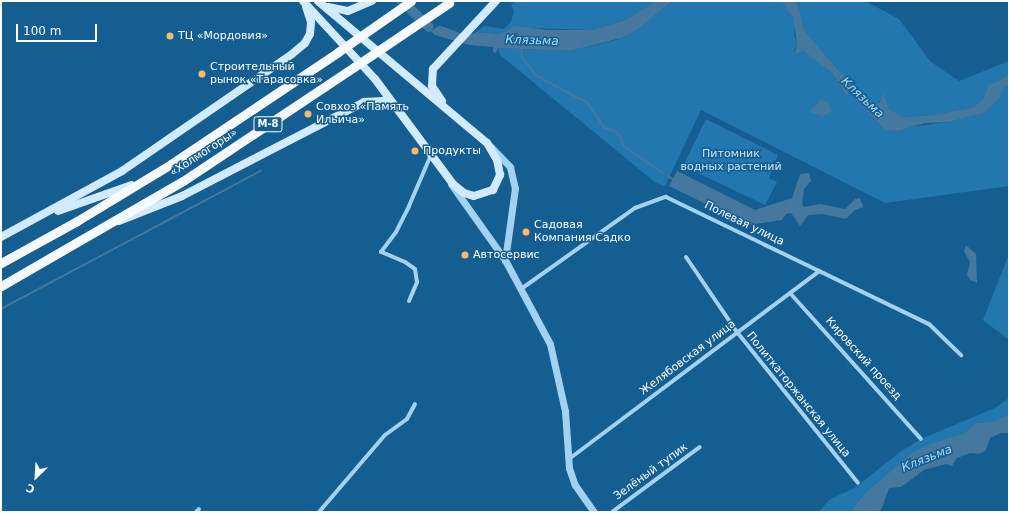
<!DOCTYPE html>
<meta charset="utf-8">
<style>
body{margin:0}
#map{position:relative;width:1010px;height:513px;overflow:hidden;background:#145e92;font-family:"DejaVu Sans",sans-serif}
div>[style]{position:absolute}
.green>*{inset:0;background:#2377af}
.water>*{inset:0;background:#44789e}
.pier>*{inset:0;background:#145e92}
.stream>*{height:1.5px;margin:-0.75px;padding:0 0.75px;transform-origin:0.75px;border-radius:0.75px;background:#44789e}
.river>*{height:10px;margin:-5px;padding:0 5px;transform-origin:5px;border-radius:5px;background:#44789e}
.minor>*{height:4px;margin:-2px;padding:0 2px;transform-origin:2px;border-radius:2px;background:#a2d1f1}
.tertiary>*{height:7px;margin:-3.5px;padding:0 3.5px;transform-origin:3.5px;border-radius:3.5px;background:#a2d1f1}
.secondary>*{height:8px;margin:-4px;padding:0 4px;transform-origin:4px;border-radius:4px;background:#d1eafc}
.trunk>*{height:9px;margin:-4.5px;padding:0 4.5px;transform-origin:4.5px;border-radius:4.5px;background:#f6faff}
.trunk-bridge>*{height:9px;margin:-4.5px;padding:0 4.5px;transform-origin:4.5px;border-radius:4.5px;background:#f6faff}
.dots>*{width:11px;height:11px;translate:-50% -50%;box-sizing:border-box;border:2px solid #145e92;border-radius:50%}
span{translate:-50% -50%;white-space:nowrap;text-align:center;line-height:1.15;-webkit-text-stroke:3px #145e92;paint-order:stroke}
.shield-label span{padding:1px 3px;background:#145e92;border:1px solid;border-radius:3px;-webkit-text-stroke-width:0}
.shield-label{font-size:10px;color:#fff;font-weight:700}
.poi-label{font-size:11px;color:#fff}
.left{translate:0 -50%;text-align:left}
.street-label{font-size:11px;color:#fff}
.park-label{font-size:11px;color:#c9e8fc}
.water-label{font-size:12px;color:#aedbf8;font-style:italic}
.frame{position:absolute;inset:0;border:2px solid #fff;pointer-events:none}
.north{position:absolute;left:16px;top:457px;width:40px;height:40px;-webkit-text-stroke:3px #145e92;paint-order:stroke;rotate:205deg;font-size:11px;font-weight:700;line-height:16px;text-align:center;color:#fff}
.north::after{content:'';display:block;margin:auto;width:14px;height:18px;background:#fff;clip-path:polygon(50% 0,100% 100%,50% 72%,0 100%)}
.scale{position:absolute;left:16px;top:24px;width:81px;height:18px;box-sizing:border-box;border:2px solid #fff;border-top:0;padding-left:5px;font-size:12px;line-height:14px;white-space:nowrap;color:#fff;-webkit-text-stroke:3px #145e92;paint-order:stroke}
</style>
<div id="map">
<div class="green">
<div style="clip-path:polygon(516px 1px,655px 1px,628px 19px,592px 30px,533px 28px,507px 30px,500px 34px,476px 32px,484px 26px,504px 29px,511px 22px,514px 11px,511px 5px)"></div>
<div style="clip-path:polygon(672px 1px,781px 1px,789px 10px,795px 23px,794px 35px,797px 42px,794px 52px,802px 50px,808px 53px,832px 73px,845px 93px,849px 92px,885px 130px,949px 122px,984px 113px,999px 99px,1004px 86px,1009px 84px,1009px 186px,885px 203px,701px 110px,665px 186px,656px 183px,500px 55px,498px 48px,570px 51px,616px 40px,637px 30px)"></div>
<div style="clip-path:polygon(794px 1px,865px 1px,899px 19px,930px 61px,959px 81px,1009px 61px,1009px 74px,999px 81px,988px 84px,984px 98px,974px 107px,934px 115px,903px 117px,889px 109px,885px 95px,876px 104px,860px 95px,804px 30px,799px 7px)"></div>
<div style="clip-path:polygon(706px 119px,778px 155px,769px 178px,777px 182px,765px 205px,683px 166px)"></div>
<div style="clip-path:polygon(1009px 254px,1009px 340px,983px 320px)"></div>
<div style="clip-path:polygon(1009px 398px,1009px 414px,995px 421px,976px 423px,963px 434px,912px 453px,864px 494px,850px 512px,819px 512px,829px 500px,856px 487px,900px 452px,921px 439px,995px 408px)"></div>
</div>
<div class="water">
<div style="clip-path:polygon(655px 1px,672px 1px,637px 30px,621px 38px,570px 51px,498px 48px,496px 53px,493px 52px,493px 47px,469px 45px,435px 35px,420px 22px,436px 24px,468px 36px,476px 32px,500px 34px,515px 26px,548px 30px,592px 30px,628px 19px)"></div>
<div style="clip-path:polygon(781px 1px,794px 1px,799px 7px,804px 30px,860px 95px,876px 104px,880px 102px,882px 95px,885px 95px,889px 109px,903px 117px,934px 115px,974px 107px,984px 98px,988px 84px,999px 81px,1009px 74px,1009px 84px,1004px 87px,999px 99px,984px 113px,949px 122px,925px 123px,897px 131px,885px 130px,850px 93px,847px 95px,845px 93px,832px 73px,804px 51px,795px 54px,797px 42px,793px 18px)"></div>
<div style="clip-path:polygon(821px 99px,828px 103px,832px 111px,823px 116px,809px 112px)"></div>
<div style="clip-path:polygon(677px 171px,755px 210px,792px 198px,800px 174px,809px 173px,811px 181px,804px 189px,802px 204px,804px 207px,820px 204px,845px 209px,855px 199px,860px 198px,863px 207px,855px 210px,846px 219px,823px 214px,808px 215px,800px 226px,791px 213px,786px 214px,782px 220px,749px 225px,669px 186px)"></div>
<div style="clip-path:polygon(966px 245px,976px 254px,977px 283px,970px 280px,967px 275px,970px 262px,964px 251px)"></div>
<div style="clip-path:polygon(1009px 414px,1009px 433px,1001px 433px,990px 438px,986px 450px,979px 454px,970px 453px,957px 458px,952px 466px,946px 464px,924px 470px,901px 487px,889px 488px,882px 508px,878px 512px,850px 512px,864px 494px,912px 453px,927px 445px,963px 434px,976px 423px,995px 421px)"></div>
</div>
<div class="pier">
<div style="clip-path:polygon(428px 16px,442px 24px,429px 32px,418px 24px)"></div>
</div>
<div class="stream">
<div style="left:522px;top:48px;width:9px;rotate:90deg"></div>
<div style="left:522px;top:57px;width:24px;rotate:52deg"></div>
<div style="left:537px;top:76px;width:58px;rotate:27.9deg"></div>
<div style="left:588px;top:103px;width:30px;rotate:56deg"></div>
<div style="left:605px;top:128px;width:10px;rotate:17deg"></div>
<div style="left:615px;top:131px;width:8px;rotate:45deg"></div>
<div style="left:621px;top:137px;width:9px;rotate:72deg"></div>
<div style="left:624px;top:146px;width:47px;rotate:34.7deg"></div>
<div style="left:668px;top:176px;width:6px;rotate:31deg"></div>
<div style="left:1px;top:309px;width:294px;rotate:-28deg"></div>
</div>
<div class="river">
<div style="left:402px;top:1px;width:37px;rotate:44deg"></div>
</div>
<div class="minor">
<div style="left:686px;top:257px;width:91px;rotate:55.8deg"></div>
<div style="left:737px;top:332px;width:193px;rotate:51.3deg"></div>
<div style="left:521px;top:289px;width:140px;rotate:-35.4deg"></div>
<div style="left:635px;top:208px;width:33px;rotate:-20deg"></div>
<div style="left:666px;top:197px;width:292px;rotate:25.8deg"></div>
<div style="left:929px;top:324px;width:45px;rotate:44.1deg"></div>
<div style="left:790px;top:293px;width:196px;rotate:48.1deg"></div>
<div style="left:409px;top:301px;width:21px;rotate:-67deg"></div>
<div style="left:417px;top:282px;width:13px;rotate:-99deg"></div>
<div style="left:415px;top:269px;width:12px;rotate:-145deg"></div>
<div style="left:405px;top:262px;width:26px;rotate:-157deg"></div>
<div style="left:381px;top:252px;width:25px;rotate:-53deg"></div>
<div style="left:396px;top:232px;width:29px;rotate:-63deg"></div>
<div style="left:409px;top:206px;width:56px;rotate:-66.7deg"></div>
<div style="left:569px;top:459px;width:313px;rotate:-36.9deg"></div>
<div style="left:196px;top:512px;width:4px;rotate:-45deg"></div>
<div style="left:319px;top:512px;width:101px;rotate:-49.4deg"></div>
<div style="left:385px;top:435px;width:27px;rotate:-36deg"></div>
<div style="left:407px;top:419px;width:17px;rotate:-62deg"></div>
<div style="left:612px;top:512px;width:109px;rotate:-36.5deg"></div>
</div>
<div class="tertiary">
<div style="left:490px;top:146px;width:29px;rotate:46deg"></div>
<div style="left:510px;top:167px;width:22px;rotate:77deg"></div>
<div style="left:515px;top:188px;width:73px;rotate:97.9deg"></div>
<div style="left:451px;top:184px;width:93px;rotate:54.6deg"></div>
<div style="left:505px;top:260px;width:95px;rotate:61.8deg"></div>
<div style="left:550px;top:344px;width:69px;rotate:77.4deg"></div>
<div style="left:565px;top:411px;width:57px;rotate:86deg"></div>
<div style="left:569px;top:468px;width:18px;rotate:71deg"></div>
<div style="left:575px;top:485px;width:33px;rotate:55deg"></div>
</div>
<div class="secondary">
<div style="left:303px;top:1px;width:106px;rotate:47.3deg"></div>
<div style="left:375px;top:79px;width:131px;rotate:53.4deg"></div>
<div style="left:453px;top:184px;width:14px;rotate:39deg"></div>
<div style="left:464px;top:193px;width:10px;rotate:17deg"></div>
<div style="left:474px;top:196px;width:20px;rotate:-18deg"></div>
<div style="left:493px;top:190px;width:17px;rotate:-65deg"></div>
<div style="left:500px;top:175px;width:15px;rotate:-101deg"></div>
<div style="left:497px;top:160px;width:20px;rotate:-120deg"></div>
<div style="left:487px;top:143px;width:221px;rotate:-140deg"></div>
<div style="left:328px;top:7px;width:20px;rotate:11deg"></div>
<div style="left:348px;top:11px;width:26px;rotate:-23deg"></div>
<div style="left:442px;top:101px;width:18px;rotate:-124deg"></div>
<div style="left:432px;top:86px;width:17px;rotate:-87deg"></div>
<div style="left:433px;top:69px;width:93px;rotate:-47.2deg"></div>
<div style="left:58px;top:211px;width:78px;rotate:-19.4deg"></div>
<div style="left:119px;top:221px;width:68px;rotate:-21.6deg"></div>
<div style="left:182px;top:196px;width:205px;rotate:-27.3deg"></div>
<div style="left:364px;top:102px;width:19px;rotate:-3deg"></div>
<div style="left:383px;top:101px;width:12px;rotate:31deg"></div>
<div style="left:1px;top:237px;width:138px;rotate:-28.6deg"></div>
<div style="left:122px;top:171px;width:206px;rotate:-34.5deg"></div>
<div style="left:292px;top:54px;width:17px;rotate:-40deg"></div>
<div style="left:305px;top:43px;width:10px;rotate:-61deg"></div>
<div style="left:310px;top:34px;width:12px;rotate:-85deg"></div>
<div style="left:311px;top:22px;width:16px;rotate:-108deg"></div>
</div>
<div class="trunk">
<div style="left:1px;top:263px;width:87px;rotate:-28.9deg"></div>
<div style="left:77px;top:221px;width:110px;rotate:-31.2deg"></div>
<div style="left:171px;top:164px;width:201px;rotate:-33.8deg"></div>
<div style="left:1px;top:286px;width:210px;rotate:-30deg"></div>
<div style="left:183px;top:181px;width:206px;rotate:-33.7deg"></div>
</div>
<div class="trunk-bridge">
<div style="left:338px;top:52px;width:89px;rotate:-34.9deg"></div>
<div style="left:354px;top:67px;width:115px;rotate:-34deg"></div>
</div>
<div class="dots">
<div style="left:170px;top:36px;background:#ffbb63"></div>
<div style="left:202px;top:74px;background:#ffbb63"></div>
<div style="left:308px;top:114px;background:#ffbb63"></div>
<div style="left:415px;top:151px;background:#ffbb63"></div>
<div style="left:526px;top:232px;background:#ffbb63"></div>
<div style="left:465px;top:255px;background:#ffbb63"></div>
</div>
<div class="shield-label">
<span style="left:268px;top:124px">М-8</span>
</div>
<div class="poi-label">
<span class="left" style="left:178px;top:36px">ТЦ «Мордовия»</span>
<span class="left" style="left:210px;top:74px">Строительный<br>рынок «Тарасовка»</span>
<span class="left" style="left:316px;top:114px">Совхоз «Память<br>Ильича»</span>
<span class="left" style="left:423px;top:151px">Продукты</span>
<span class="left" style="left:534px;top:232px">Садовая<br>Компания Садко</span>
<span class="left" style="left:473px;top:255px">Автосервис</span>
</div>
<div class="street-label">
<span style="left:204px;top:153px;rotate:-33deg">«Холмогоры»</span>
<span style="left:744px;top:224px;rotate:26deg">Полевая улица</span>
<span style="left:688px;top:358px;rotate:-37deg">Желябовская улица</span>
<span style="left:863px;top:359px;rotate:48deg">Кировский проезд</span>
<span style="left:798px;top:395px;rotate:51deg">Политкаторжанская улица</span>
<span style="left:651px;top:472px;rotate:-36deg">Зелёный тупик</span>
</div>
<div class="park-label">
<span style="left:731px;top:161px">Питомник<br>водных растений</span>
</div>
<div class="water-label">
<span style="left:532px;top:41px;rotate:2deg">Клязьма</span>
<span style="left:862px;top:98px;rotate:43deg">Клязьма</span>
<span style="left:927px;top:459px;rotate:-22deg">Клязьма</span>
</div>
<div class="frame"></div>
<div class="north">С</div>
<div class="scale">100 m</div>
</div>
